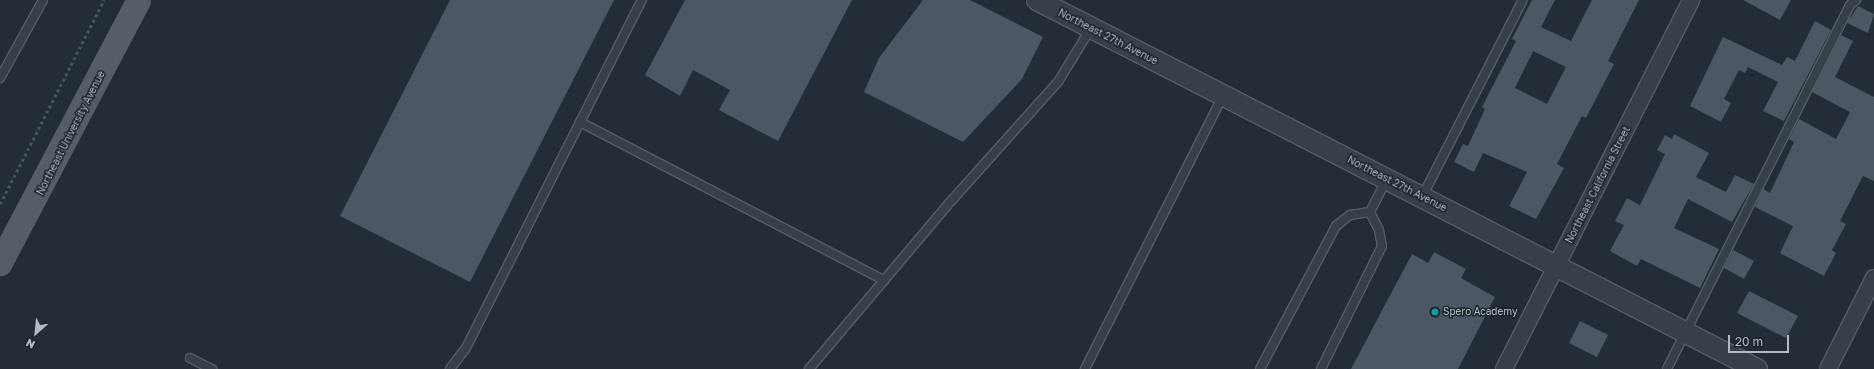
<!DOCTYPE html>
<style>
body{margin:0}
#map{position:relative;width:1874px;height:369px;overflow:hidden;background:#242d37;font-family:"Golos Text",sans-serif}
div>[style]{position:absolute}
.building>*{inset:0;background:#4c5763}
.path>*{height:2.5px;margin-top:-1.25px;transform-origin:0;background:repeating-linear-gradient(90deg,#455658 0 3px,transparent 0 6px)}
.roads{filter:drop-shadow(1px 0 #555d66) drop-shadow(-1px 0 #555d66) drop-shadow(0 1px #555d66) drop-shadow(0 -1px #555d66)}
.service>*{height:8px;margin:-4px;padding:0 4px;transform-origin:4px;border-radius:4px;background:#373f48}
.minor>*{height:16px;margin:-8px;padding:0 8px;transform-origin:8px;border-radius:8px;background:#373f48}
.tertiary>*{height:20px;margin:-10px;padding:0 10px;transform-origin:10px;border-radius:10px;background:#373f48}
.primary>*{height:22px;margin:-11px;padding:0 11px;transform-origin:11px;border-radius:11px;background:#555e68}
.dots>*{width:11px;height:11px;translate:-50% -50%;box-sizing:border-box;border:2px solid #1d242d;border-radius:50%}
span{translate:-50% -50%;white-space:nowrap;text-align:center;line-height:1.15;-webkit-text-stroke:3px #1d242d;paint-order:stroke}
.street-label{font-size:10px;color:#b2bac4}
.poi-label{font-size:10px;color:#b2bac4}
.left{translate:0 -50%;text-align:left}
.north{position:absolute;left:16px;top:313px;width:40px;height:40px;-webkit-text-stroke:3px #1d242d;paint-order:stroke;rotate:207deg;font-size:11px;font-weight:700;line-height:16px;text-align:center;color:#b2bac4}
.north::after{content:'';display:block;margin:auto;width:14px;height:18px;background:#b2bac4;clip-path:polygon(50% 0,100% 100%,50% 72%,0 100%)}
.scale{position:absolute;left:1728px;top:335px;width:61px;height:18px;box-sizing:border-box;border:2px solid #b2bac4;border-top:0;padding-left:5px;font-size:12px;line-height:14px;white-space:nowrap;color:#b2bac4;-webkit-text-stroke:3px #1d242d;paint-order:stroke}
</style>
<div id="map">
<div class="building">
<div style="clip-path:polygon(450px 0,614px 0,470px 282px,340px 216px)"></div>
<div style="clip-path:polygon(685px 0,852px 0,778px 141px,719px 110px,730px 90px,693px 70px,680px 96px,645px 75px)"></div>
<div style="clip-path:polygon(923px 0,970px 0,1043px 37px,1022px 79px,963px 142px,864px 92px,879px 58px)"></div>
<div style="clip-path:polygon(evenodd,1532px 0,1555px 0,1541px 27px,1571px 41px,1592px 0,1639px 0,1608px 61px,1614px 64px,1586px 118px,1582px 116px,1557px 164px,1564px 168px,1536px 219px,1509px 206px,1527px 172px,1483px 153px,1474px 172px,1454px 162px,1463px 144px,1468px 146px,1485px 109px,1482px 107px,1516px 41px,1512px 39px,1532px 0,1533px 51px,1566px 67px,1547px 104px,1515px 88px,1533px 51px)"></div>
<div style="clip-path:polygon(1743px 0,1791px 0,1780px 20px)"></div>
<div style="clip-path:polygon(1858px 6px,1874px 14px,1868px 33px,1847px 23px)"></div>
<div style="clip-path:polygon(1815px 21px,1831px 30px,1784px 121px,1763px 111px,1778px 82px,1748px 67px,1745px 73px,1739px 70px,1724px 99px,1731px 103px,1721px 122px,1690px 106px,1723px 37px,1782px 65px,1787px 57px,1795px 61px)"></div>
<div style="clip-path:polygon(1841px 35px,1853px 41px,1835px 77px,1874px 97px,1874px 181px,1863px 176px,1840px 221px,1846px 224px,1832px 250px,1836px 253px,1824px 276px,1780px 253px,1793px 226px,1755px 207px,1763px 189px,1770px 193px,1794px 142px,1789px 139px,1799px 119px,1836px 139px,1850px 112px,1812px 92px)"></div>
<div style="clip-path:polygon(1674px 134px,1709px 153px,1696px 177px,1726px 192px,1735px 175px,1754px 184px,1732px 222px,1688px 199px,1674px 228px,1719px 249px,1700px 288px,1641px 259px,1637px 266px,1610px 251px,1624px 225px,1615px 221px,1627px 198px,1640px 205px,1665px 154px,1657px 150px,1665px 135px,1672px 139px)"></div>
<div style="clip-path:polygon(1733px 250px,1754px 261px,1744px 279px,1724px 268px)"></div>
<div style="clip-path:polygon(1434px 252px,1466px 269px,1461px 278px,1495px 297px,1458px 369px,1351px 369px,1412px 254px,1428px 263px)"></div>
<div style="clip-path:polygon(1749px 291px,1798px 316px,1786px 338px,1737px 313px)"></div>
<div style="clip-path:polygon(1580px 321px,1608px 335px,1597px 357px,1569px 343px)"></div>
</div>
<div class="path">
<div style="left:0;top:204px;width:229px;rotate:-63deg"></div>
</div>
<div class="roads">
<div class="service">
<div style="left:0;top:78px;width:89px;rotate:-61.1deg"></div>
<div style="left:580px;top:122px;width:343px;rotate:27.5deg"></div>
<div style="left:1422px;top:197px;width:221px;rotate:-62.9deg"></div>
<div style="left:1370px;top:212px;width:36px;rotate:-63deg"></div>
<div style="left:190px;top:358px;width:25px;rotate:27deg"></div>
<div style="left:450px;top:369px;width:26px;rotate:-53deg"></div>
<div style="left:466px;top:348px;width:390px;rotate:-63.2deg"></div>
<div style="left:809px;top:369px;width:221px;rotate:-49.8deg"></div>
<div style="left:952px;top:200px;width:159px;rotate:-48.1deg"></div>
<div style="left:1058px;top:82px;width:63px;rotate:-58.6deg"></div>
<div style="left:1085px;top:369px;width:306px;rotate:-63.2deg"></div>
<div style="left:1260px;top:369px;width:162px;rotate:-62deg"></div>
<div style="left:1336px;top:226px;width:18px;rotate:-38deg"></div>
<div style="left:1350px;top:215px;width:20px;rotate:-9deg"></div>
<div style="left:1321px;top:369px;width:137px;rotate:-63.6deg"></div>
<div style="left:1382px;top:246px;width:16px;rotate:-101deg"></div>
<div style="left:1379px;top:230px;width:20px;rotate:-117deg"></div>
<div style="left:1667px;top:369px;width:407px;rotate:-63.3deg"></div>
<div style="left:1850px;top:5px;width:8px;rotate:-40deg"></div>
</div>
<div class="minor">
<div style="left:1504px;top:369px;width:414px;rotate:-63.1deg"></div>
<div style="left:1828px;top:369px;width:102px;rotate:-63.2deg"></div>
</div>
<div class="tertiary">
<div style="left:1037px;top:0;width:809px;rotate:27.14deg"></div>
</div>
<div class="primary">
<div style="left:0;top:264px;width:298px;rotate:-62.2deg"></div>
</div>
</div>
<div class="dots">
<div style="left:1435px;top:312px;background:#0f9aa8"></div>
</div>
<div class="street-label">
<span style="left:1108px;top:37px;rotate:27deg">Northeast 27th Avenue</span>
<span style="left:71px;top:133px;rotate:-63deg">Northeast University Avenue</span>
<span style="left:1397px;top:184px;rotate:27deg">Northeast 27th Avenue</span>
<span style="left:1598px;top:185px;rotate:-63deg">Northeast California Street</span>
</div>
<div class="poi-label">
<span class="left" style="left:1443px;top:312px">Spero Academy</span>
</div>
<div class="north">N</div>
<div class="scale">20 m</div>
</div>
